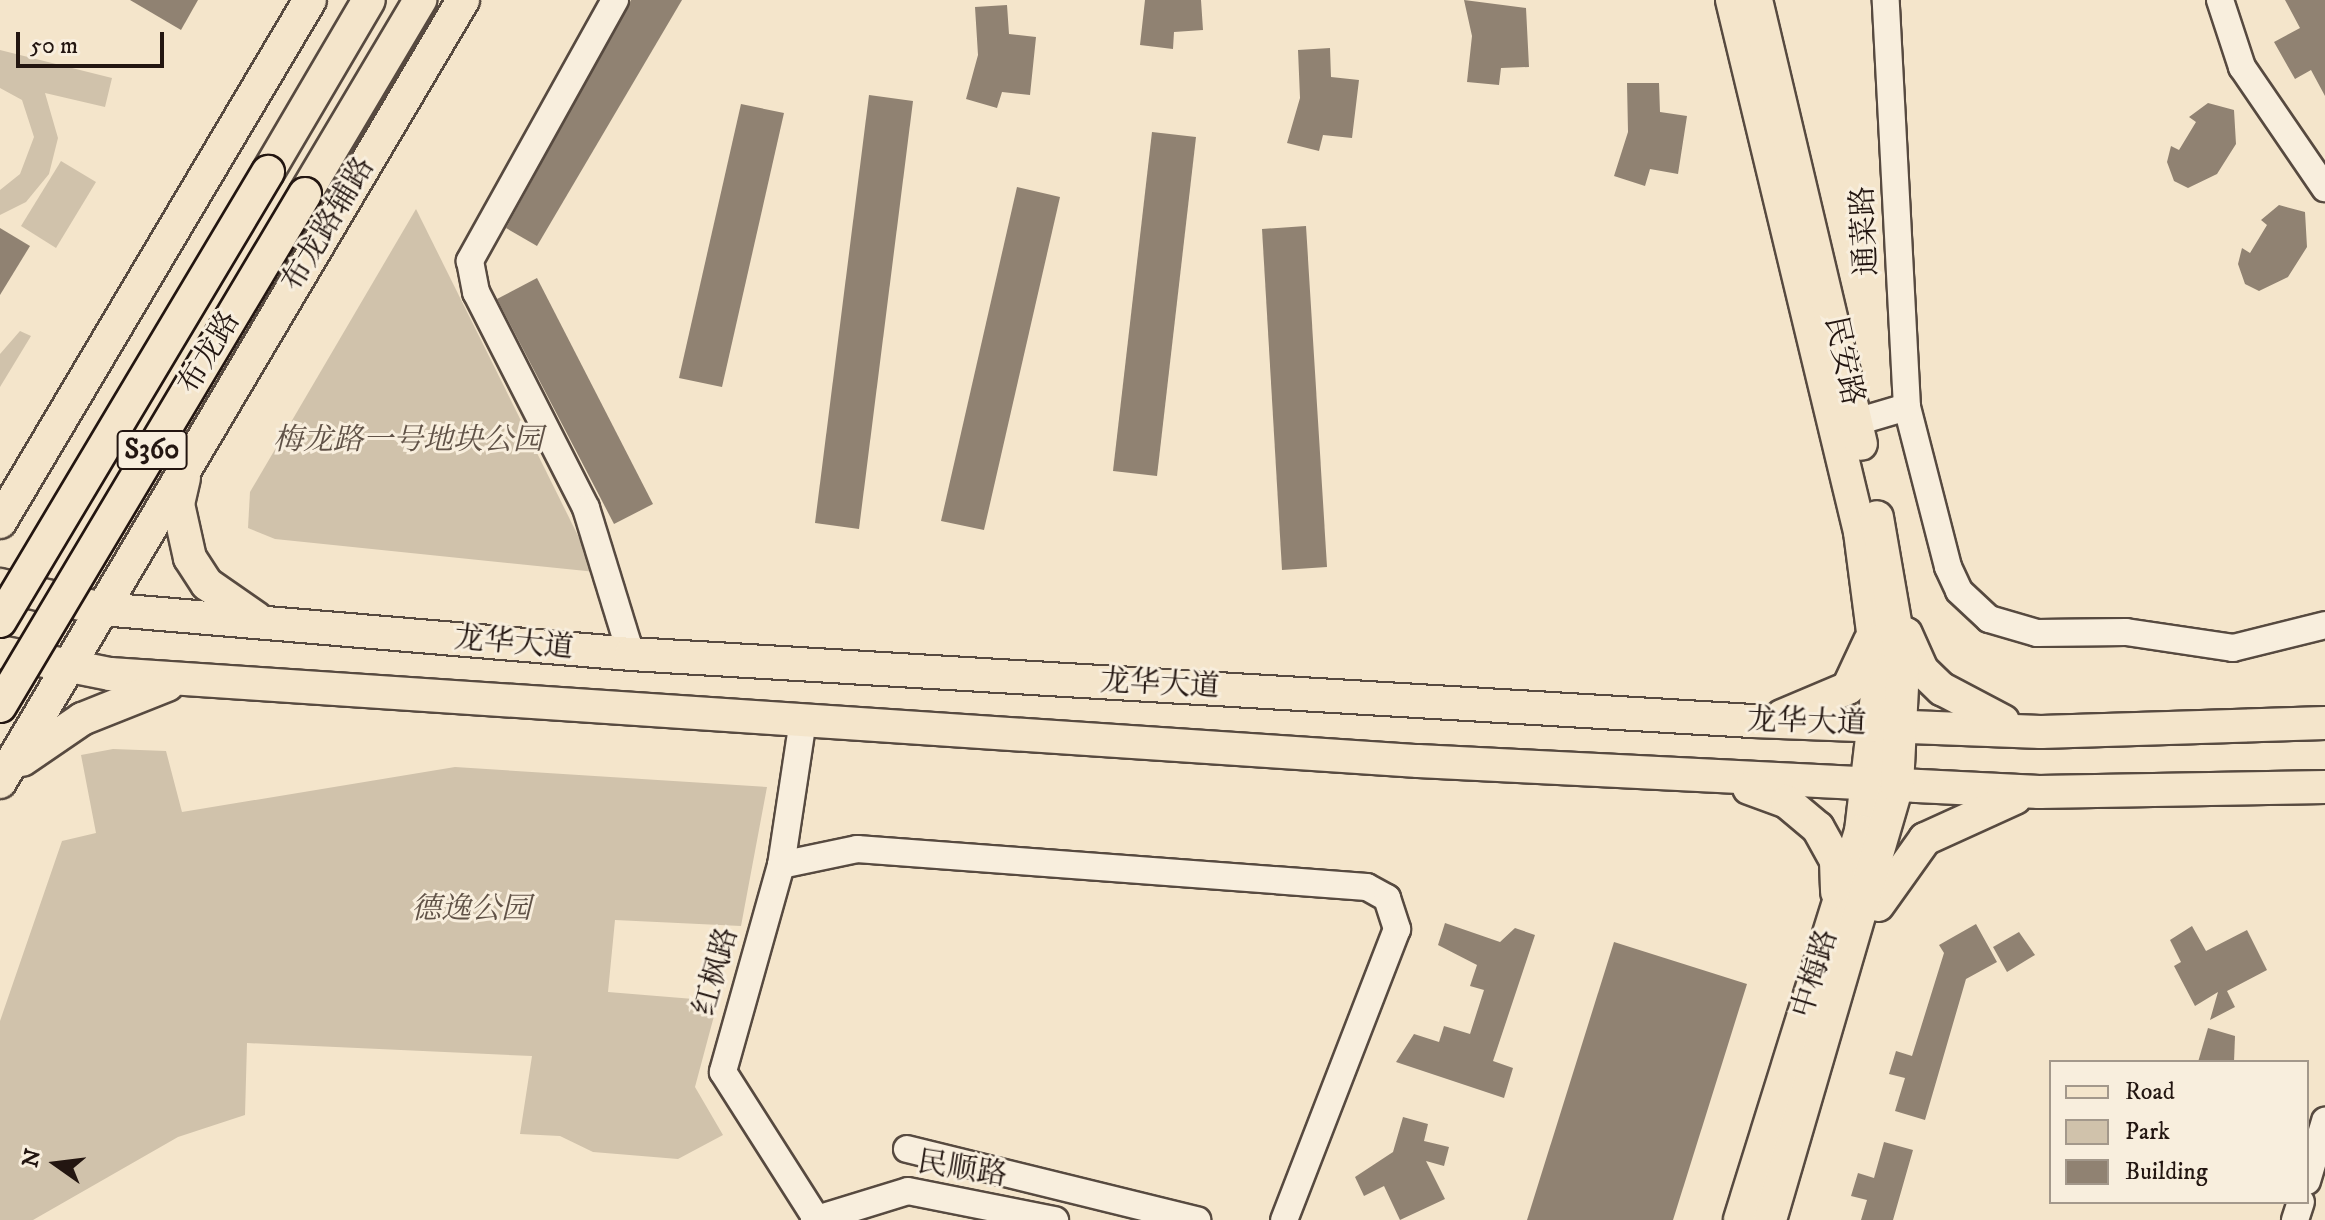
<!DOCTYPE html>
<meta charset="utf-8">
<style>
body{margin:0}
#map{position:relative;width:2325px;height:1220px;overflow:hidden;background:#f4e5cb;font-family:"IM FELL DW Pica","Noto Serif SC",serif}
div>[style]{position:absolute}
.green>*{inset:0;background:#d0c2ab}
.building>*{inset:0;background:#908272}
.roads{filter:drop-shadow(2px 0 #574a40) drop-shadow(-2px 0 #574a40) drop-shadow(0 2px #574a40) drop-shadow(0 -2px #574a40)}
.minor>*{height:26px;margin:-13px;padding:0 13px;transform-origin:13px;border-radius:13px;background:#f8eedd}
.major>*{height:32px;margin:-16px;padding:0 16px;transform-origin:16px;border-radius:16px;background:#f4e5cb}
.bridges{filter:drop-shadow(2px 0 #231611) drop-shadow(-2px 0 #231611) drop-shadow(0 2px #231611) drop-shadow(0 -2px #231611)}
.major-bridge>*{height:32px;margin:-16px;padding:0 16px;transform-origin:16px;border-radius:16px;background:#f4e5cb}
span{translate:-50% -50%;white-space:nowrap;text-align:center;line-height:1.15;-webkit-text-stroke:6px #f8eedd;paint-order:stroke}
.shield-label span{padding:2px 6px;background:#f8eedd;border:2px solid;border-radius:6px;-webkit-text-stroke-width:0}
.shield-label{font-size:28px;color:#231611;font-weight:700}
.street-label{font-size:30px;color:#231611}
.park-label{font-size:30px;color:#605247;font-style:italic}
.legend{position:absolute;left:2049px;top:1060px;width:260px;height:144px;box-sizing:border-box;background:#f8eedd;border:2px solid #a3988b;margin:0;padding:10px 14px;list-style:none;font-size:24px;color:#231611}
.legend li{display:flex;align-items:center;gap:16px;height:40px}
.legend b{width:40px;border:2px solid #a3988b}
.north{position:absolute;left:16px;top:1124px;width:80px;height:80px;-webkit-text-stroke:6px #f8eedd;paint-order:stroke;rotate:284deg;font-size:22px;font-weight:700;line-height:32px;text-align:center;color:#231611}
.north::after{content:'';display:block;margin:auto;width:28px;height:36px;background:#231611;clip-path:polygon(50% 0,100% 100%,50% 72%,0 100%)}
.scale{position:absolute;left:16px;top:32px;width:148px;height:36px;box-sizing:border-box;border:4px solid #231611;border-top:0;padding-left:10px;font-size:24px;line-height:28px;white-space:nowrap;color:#231611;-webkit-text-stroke:6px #f8eedd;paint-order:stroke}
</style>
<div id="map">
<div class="green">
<div style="clip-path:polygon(0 50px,112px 78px,105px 107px,45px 93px,58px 138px,49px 174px,26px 202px,0 215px,0 190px,20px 174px,34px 137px,22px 100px,0 88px)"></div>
<div style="clip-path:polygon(61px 161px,96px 182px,56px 248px,21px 226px)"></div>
<div style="clip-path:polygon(416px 209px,596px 572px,275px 539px,248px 528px,250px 492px)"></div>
<div style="clip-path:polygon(20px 331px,31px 336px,0 387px,0 354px)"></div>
<div style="clip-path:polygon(113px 749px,166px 751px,182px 812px,455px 767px,767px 787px,741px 926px,615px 920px,608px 992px,718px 1001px,695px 1087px,723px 1135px,678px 1159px,593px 1152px,560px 1136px,520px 1134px,532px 1056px,247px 1043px,245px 1115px,178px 1137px,33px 1220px,0 1220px,0 1021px,62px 841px,96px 833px,81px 755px)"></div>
</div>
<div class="building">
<div style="clip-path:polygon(130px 0,198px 0,181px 30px)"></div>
<div style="clip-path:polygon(631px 0,682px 0,537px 246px,506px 228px)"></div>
<div style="clip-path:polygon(1145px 0,1201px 0,1203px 30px,1174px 32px,1173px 49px,1140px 45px)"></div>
<div style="clip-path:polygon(1464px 0,1526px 8px,1529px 67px,1501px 68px,1499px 85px,1467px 82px,1472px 36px)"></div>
<div style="clip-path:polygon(2285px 0,2325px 0,2325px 96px,2311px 70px,2295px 79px,2274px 42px,2300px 28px)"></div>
<div style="clip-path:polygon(1007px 5px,1009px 34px,1036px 37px,1030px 95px,1002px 92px,997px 108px,966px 99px,978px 55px,975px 7px)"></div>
<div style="clip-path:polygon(1330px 48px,1331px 77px,1359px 80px,1352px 138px,1323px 135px,1319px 151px,1287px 143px,1300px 98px,1298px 50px)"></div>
<div style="clip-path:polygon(1627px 83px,1659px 83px,1660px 112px,1687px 116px,1678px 174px,1650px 169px,1645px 186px,1614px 176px,1628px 132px)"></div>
<div style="clip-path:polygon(869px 95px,913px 101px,859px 529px,815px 523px)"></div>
<div style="clip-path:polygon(2208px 103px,2234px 110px,2236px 144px,2217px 174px,2188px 188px,2174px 181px,2167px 162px,2171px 146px,2179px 150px,2196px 122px,2189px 117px)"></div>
<div style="clip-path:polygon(741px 104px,784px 113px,722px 387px,679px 378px)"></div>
<div style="clip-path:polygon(1152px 132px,1196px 137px,1157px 476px,1113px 471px)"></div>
<div style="clip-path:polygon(1017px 187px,1060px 197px,984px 530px,941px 521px)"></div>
<div style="clip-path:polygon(2279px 205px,2305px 212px,2307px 247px,2288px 277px,2259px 291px,2245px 284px,2238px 264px,2242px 248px,2250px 253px,2267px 225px,2261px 220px)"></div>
<div style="clip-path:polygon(1306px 226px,1327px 567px,1282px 570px,1262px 229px)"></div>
<div style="clip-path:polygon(0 228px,30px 246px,0 295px)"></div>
<div style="clip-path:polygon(537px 278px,653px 504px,614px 524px,497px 299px)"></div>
<div style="clip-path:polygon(1445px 923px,1500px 942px,1515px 928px,1535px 935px,1493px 1061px,1513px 1068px,1504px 1098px,1396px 1062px,1414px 1034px,1439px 1042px,1444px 1026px,1470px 1034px,1484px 990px,1470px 986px,1477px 965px,1438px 945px)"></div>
<div style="clip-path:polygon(1976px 924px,1997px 962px,1966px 979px,1925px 1120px,1895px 1111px,1905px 1078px,1889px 1074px,1896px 1051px,1912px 1056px,1944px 953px,1939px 945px)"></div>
<div style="clip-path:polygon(2192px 926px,2206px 951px,2247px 930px,2267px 970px,2227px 991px,2235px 1007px,2210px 1020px,2218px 992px,2195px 1006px,2174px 966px,2181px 962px,2170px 940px)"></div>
<div style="clip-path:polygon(2019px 932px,2035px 955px,2007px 972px,1993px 947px)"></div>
<div style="clip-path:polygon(1614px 942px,1747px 984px,1673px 1220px,1527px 1220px)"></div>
<div style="clip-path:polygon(2208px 1028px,2235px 1036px,2234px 1062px,2198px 1062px)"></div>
<div style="clip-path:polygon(1403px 1117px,1428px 1124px,1424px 1141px,1449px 1147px,1444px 1166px,1426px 1161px,1445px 1199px,1400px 1220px,1384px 1186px,1364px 1196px,1355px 1177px,1393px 1152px)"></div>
<div style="clip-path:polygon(1884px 1142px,1913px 1150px,1893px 1220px,1861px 1220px,1867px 1200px,1851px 1196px,1858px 1173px,1874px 1178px)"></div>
</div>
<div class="roads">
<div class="minor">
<div style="left:615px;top:0;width:299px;rotate:119.1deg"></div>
<div style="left:470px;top:261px;width:32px;rotate:79deg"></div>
<div style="left:476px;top:292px;width:242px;rotate:63deg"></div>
<div style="left:586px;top:508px;width:153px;rotate:72.9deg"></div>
<div style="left:2220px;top:0;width:71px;rotate:71.8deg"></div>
<div style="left:2242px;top:67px;width:147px;rotate:55.6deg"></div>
<div style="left:1907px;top:407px;width:165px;rotate:75.6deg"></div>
<div style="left:1948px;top:567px;width:26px;rotate:65deg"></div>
<div style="left:1959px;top:591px;width:41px;rotate:43deg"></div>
<div style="left:1989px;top:619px;width:50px;rotate:16.3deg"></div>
<div style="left:2037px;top:633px;width:89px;rotate:-0.6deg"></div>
<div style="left:2126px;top:632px;width:108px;rotate:8.5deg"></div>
<div style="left:2233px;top:648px;width:95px;rotate:-14deg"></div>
<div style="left:1856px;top:422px;width:53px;rotate:-16.4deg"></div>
<div style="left:1907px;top:407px;width:408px;rotate:-93deg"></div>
<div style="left:803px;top:720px;width:147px;rotate:98.6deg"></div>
<div style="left:781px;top:865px;width:215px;rotate:105.7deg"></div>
<div style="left:723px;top:1072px;width:173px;rotate:57.5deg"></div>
<div style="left:781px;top:865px;width:78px;rotate:-11.9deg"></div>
<div style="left:857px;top:849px;width:511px;rotate:4.26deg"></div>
<div style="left:1367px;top:887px;width:23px;rotate:29deg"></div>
<div style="left:1387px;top:898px;width:33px;rotate:72deg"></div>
<div style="left:1397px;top:929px;width:312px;rotate:111.2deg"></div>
<div style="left:907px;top:1149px;width:299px;rotate:13.8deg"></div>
<div style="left:2307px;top:1181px;width:63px;rotate:-73.3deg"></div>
<div style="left:814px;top:1220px;width:98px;rotate:-17.1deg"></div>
<div style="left:908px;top:1191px;width:150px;rotate:11.2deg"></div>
<div style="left:2295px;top:1220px;width:19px;rotate:-72deg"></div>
</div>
<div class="major">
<div style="left:1732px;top:0;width:547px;rotate:76.47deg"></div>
<div style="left:1860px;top:532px;width:147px;rotate:82.6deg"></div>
<div style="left:1879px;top:678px;width:154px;rotate:96.7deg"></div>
<div style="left:1861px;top:831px;width:407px;rotate:107.3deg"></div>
<div style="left:1756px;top:0;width:456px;rotate:76.7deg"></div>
<div style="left:268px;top:172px;width:199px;rotate:-59.6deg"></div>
<div style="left:305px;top:194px;width:226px;rotate:-59.3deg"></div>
<div style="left:184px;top:478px;width:27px;rotate:103deg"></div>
<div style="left:178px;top:504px;width:55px;rotate:77.5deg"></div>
<div style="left:190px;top:558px;width:31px;rotate:57deg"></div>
<div style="left:207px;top:584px;width:60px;rotate:34.8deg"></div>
<div style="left:0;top:522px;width:607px;rotate:-59.3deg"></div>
<div style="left:0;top:585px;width:105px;rotate:13.2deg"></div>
<div style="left:102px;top:609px;width:531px;rotate:4.86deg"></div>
<div style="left:631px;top:654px;width:1124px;rotate:3.42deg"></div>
<div style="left:1753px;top:721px;width:288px;rotate:2.2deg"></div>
<div style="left:2041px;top:732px;width:284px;rotate:-1.8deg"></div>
<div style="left:1906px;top:634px;width:39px;rotate:66deg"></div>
<div style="left:1922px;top:670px;width:28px;rotate:44deg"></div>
<div style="left:1942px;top:689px;width:69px;rotate:27.7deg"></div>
<div style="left:0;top:652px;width:112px;rotate:11.3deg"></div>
<div style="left:110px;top:674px;width:1311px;rotate:3.81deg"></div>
<div style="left:1418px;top:761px;width:622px;rotate:2.86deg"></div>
<div style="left:2039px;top:792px;width:286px;rotate:-1deg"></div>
<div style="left:1782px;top:716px;width:72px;rotate:-23deg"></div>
<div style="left:1848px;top:688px;width:52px;rotate:-64.9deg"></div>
<div style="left:22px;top:760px;width:73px;rotate:-34.3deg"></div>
<div style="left:82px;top:719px;width:92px;rotate:-21.8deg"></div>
<div style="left:0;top:782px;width:909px;rotate:-59.37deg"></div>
<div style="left:1749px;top:788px;width:40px;rotate:20.2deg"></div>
<div style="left:1787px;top:802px;width:40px;rotate:40deg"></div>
<div style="left:1818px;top:828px;width:38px;rotate:61deg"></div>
<div style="left:1836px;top:861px;width:31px;rotate:88deg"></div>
<div style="left:1878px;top:905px;width:81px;rotate:-54.5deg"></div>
<div style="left:1925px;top:839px;width:99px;rotate:-24.5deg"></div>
<div style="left:1770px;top:1220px;width:452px;rotate:-73.7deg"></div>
<div style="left:1897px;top:786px;width:118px;rotate:-87.1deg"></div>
<div style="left:1903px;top:668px;width:153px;rotate:-99.8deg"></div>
</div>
</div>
<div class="bridges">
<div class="major-bridge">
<div style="left:0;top:621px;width:523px;rotate:-59.17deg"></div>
<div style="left:0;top:706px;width:596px;rotate:-59.22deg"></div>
</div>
</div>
<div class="shield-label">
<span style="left:152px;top:450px">S360</span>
</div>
<div class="street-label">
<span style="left:329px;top:225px;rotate:-59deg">布龙路辅路</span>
<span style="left:1866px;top:231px;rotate:-93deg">通菜路</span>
<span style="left:210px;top:353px;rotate:-59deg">布龙路</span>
<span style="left:1843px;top:361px;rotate:78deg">民安路</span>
<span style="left:514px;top:644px;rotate:5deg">龙华大道</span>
<span style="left:1160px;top:685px;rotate:3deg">龙华大道</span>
<span style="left:1807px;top:723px;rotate:2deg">龙华大道</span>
<span style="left:717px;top:972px;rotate:-74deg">红枫路</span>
<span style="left:1816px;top:974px;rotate:-73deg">中梅路</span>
<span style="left:962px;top:1170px;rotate:9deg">民顺路</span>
</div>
<div class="park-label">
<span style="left:408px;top:441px">梅龙路一号地块公园</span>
<span style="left:471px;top:910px">德逸公园</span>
</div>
<ul class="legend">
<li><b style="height:10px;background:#f4e5cb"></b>Road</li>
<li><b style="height:22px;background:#d0c2ab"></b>Park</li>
<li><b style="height:22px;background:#908272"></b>Building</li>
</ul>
<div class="north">N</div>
<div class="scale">50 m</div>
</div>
